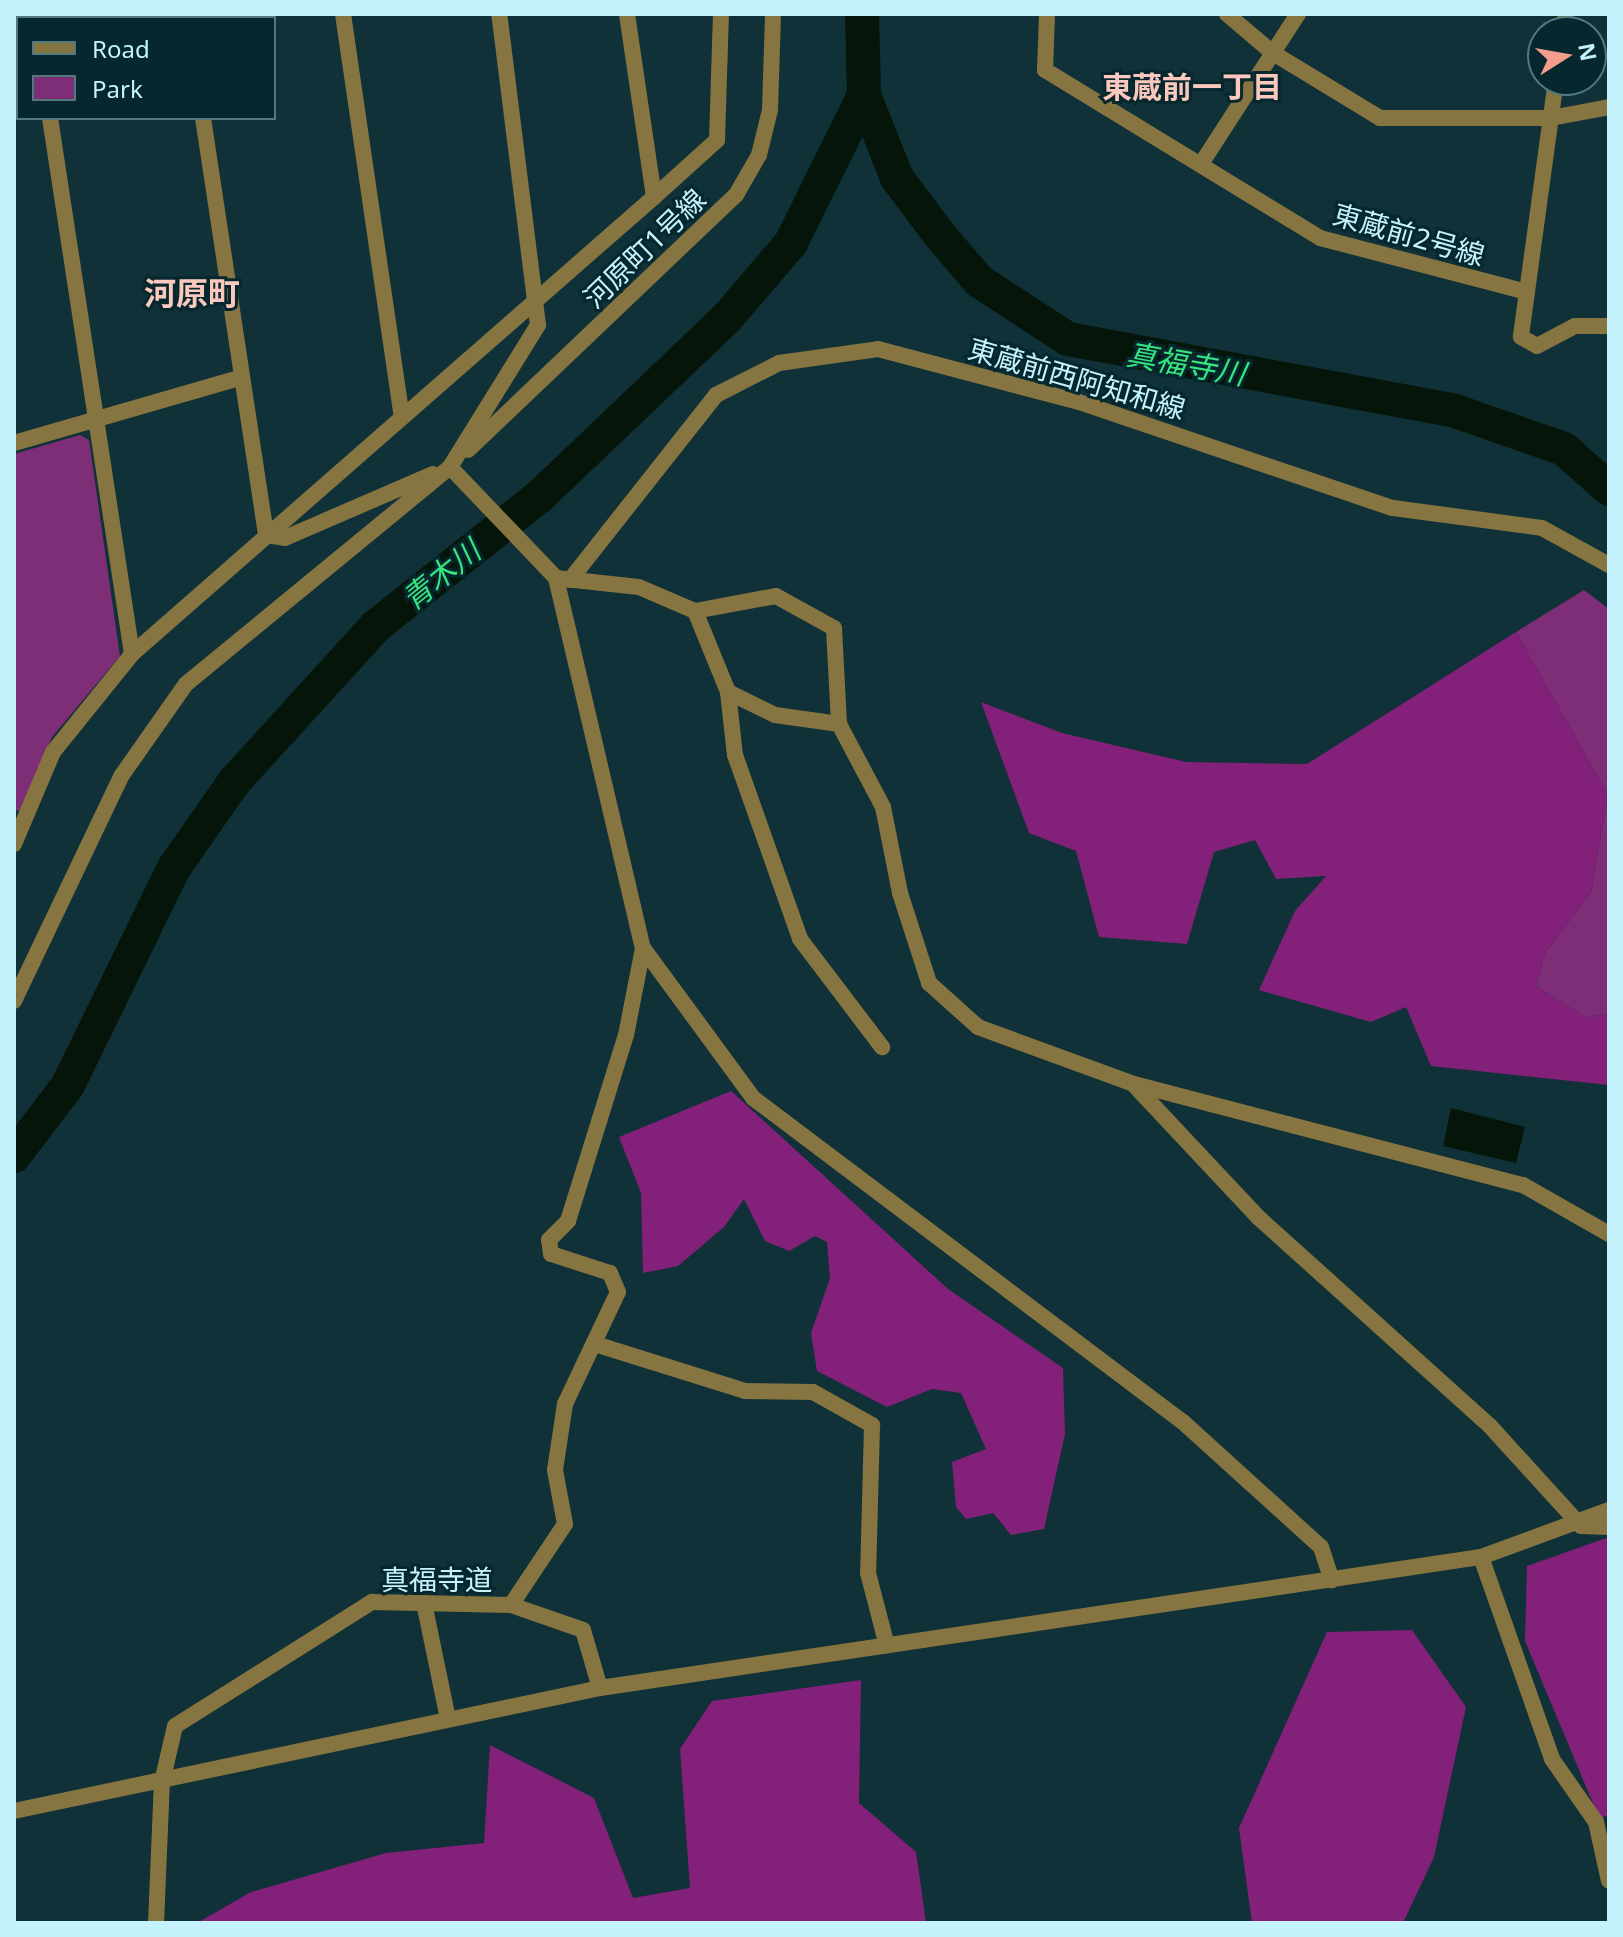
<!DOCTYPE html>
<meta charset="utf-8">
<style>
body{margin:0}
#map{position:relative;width:1623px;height:1937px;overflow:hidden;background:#103137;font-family:"Noto Sans","Noto Sans JP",sans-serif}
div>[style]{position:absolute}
.green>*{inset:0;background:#7e2e76}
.forest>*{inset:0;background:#83207a}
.water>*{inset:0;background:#051509}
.river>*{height:34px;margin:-17px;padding:0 17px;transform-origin:17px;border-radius:17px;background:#051509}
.minor>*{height:16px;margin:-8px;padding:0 8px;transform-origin:8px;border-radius:8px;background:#867540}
.tertiary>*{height:16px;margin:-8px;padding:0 8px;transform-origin:8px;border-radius:8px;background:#867540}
span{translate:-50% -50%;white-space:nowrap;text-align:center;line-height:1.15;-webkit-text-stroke:6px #05272d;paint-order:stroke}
.street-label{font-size:28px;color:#c5f3fd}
.neighbourhood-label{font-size:30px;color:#fac8bd;font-weight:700}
.water-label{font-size:30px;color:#37e57f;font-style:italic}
.quarter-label{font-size:32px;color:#fac8bd;font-weight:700}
.frame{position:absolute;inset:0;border:16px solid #c5f3fd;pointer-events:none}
.legend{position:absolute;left:16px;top:16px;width:260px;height:104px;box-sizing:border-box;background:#05272d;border:2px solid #527980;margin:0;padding:10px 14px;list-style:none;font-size:24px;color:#c5f3fd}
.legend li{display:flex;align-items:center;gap:16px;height:40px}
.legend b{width:40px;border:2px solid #527980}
.north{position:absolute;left:1527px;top:16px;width:80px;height:80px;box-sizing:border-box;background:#05272d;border:2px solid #527980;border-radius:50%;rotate:79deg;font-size:22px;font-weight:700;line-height:32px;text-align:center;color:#c5f3fd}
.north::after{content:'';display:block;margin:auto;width:28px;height:36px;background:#f49d8c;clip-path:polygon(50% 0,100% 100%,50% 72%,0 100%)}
</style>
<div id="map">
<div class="green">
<div style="clip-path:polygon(80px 435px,89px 440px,120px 656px,52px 737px,20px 811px,14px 810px,14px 454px)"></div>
<div style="clip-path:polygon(1584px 590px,1609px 609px,1609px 1014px,1585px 1017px,1536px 986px,1545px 953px,1591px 892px,1608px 795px,1516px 632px)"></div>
</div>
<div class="forest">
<div style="clip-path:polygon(1516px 632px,1608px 795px,1591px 892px,1545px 953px,1536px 986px,1585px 1017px,1609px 1014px,1609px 1085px,1431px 1066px,1406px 1007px,1371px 1022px,1259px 990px,1295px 911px,1326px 876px,1276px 879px,1255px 840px,1214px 852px,1187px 944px,1099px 937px,1076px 851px,1029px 833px,981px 702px,1062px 733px,1186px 762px,1307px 764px)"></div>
<div style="clip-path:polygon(731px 1091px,948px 1289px,1063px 1368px,1065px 1434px,1044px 1529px,1011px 1535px,993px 1513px,966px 1519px,956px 1507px,952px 1462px,986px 1449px,961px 1393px,932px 1389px,887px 1407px,817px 1371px,811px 1333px,830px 1278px,827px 1242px,815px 1236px,789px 1251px,765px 1241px,744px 1199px,724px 1227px,678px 1266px,643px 1273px,641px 1193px,619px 1137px)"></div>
<div style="clip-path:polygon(1609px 1537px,1609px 1814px,1600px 1820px,1525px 1641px,1527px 1566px)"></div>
<div style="clip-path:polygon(1412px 1630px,1466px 1707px,1434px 1857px,1403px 1923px,1252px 1923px,1239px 1828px,1327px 1632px)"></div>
<div style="clip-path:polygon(861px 1680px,859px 1803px,916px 1852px,926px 1923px,197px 1923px,251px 1892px,386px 1853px,484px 1843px,490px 1745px,594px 1798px,633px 1898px,690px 1888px,680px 1749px,712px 1701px)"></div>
</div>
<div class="water">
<div style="clip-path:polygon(1451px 1108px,1525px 1127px,1516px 1163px,1443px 1146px)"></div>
</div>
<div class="river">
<div style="left:864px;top:95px;width:89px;rotate:68.3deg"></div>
<div style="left:897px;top:178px;width:70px;rotate:53.1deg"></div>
<div style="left:939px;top:234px;width:62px;rotate:49.6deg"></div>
<div style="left:979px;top:281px;width:106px;rotate:33.1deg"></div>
<div style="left:1068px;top:339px;width:394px;rotate:10.5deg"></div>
<div style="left:1455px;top:411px;width:115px;rotate:19.2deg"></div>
<div style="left:1564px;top:449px;width:60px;rotate:41.6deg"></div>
<div style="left:14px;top:1156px;width:89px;rotate:-52.7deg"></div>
<div style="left:68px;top:1085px;width:242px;rotate:-64deg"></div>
<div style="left:174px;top:868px;width:105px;rotate:-55.1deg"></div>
<div style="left:234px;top:782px;width:211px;rotate:-47.7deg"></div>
<div style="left:376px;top:626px;width:211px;rotate:-38.4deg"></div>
<div style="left:541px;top:495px;width:255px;rotate:-43.6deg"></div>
<div style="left:726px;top:319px;width:100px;rotate:-49.5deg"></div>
<div style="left:791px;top:243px;width:165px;rotate:-63.7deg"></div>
<div style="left:864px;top:95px;width:81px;rotate:-91.4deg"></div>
</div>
<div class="minor">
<div style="left:34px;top:14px;width:4px;rotate:76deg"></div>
<div style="left:187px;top:14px;width:4px;rotate:90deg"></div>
<div style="left:343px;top:14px;width:407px;rotate:81.7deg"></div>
<div style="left:1047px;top:14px;width:56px;rotate:92deg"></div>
<div style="left:1045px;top:70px;width:322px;rotate:31.4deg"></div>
<div style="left:1320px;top:238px;width:214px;rotate:14.6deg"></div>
<div style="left:1563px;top:32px;width:18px;rotate:-81deg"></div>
<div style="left:1556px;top:80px;width:259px;rotate:97.8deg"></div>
<div style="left:1521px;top:337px;width:18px;rotate:29deg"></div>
<div style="left:1537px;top:346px;width:43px;rotate:-27.8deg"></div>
<div style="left:1575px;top:326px;width:34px"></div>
<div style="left:50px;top:118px;width:542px;rotate:81.3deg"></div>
<div style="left:203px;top:118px;width:422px;rotate:81.4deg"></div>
<div style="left:1201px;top:164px;width:179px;rotate:-57.1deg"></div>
<div style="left:654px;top:197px;width:85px;rotate:-42.1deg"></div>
<div style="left:717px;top:140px;width:126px;rotate:-88.2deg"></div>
<div style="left:468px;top:450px;width:370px;rotate:-43.6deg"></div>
<div style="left:736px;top:195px;width:46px;rotate:-60.1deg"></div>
<div style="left:759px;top:155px;width:46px;rotate:-76.3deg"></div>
<div style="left:770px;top:110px;width:96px;rotate:-88.2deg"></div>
<div style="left:450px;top:467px;width:153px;rotate:46.3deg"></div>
<div style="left:556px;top:578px;width:83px;rotate:6.2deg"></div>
<div style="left:639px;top:587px;width:61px;rotate:23.2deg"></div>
<div style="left:695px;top:611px;width:82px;rotate:-10.5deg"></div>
<div style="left:776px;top:596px;width:66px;rotate:28.9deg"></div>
<div style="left:834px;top:628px;width:96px;rotate:87deg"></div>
<div style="left:839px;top:724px;width:94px;rotate:62.1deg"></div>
<div style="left:883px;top:807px;width:88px;rotate:78.8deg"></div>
<div style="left:900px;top:893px;width:95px;rotate:72.1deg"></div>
<div style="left:929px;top:983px;width:66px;rotate:41.9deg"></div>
<div style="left:978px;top:1027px;width:166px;rotate:20.1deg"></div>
<div style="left:1134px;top:1084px;width:402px;rotate:14.6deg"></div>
<div style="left:1523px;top:1185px;width:99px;rotate:29.7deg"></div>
<div style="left:266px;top:535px;width:19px;rotate:9deg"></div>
<div style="left:285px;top:538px;width:161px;rotate:-23.4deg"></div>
<div style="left:556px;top:578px;width:380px;rotate:76.8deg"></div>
<div style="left:643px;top:948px;width:186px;rotate:53.7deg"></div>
<div style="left:753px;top:1098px;width:538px;rotate:37deg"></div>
<div style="left:1183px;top:1422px;width:186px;rotate:42.2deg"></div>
<div style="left:1321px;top:1547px;width:35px;rotate:72deg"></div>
<div style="left:570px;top:580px;width:236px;rotate:-51.7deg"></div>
<div style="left:716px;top:395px;width:71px;rotate:-26.9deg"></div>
<div style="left:779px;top:363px;width:100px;rotate:-8deg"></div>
<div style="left:878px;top:349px;width:208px;rotate:14.8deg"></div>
<div style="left:1079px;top:402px;width:331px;rotate:18.7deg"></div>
<div style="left:1393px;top:508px;width:150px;rotate:7.6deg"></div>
<div style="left:1542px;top:528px;width:77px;rotate:28.9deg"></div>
<div style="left:695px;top:611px;width:87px;rotate:67.8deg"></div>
<div style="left:728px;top:692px;width:52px;rotate:26.1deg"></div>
<div style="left:775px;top:715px;width:65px;rotate:8deg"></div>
<div style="left:728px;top:692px;width:63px;rotate:83.7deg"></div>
<div style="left:735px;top:755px;width:195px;rotate:70.5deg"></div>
<div style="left:800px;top:939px;width:136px;rotate:52.8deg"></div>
<div style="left:14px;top:844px;width:100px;rotate:-67deg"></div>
<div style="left:53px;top:752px;width:126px;rotate:-51.1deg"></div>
<div style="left:132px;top:654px;width:694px;rotate:-41.2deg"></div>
<div style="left:654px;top:197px;width:185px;rotate:-98.4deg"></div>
<div style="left:14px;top:1001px;width:250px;rotate:-64.5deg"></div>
<div style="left:122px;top:775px;width:111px;rotate:-54.9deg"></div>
<div style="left:186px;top:684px;width:342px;rotate:-39.4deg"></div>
<div style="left:450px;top:467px;width:167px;rotate:-58.2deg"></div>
<div style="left:538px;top:325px;width:313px;rotate:-97.1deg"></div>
<div style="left:1135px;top:1086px;width:181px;rotate:46.8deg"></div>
<div style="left:1259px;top:1218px;width:311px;rotate:42deg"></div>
<div style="left:1490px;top:1426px;width:135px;rotate:47.7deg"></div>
<div style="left:1581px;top:1526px;width:28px;rotate:2deg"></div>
<div style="left:595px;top:1344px;width:157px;rotate:17.4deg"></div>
<div style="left:745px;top:1391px;width:68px;rotate:0.8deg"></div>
<div style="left:813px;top:1392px;width:68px;rotate:29.2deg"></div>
<div style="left:872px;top:1425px;width:148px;rotate:91.5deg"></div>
<div style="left:868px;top:1573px;width:75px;rotate:75.4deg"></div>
<div style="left:1481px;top:1557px;width:214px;rotate:70.6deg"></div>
<div style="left:1552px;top:1759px;width:77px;rotate:55.1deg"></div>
<div style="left:1596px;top:1822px;width:60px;rotate:77.6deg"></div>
<div style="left:424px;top:1603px;width:118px;rotate:78.3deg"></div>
<div style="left:511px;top:1605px;width:97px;rotate:-56.3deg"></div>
<div style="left:565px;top:1524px;width:55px;rotate:-100.5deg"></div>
<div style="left:555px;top:1470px;width:67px;rotate:-81.4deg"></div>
<div style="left:565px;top:1404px;width:124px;rotate:-64.7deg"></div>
<div style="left:618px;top:1292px;width:21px;rotate:-113deg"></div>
<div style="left:610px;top:1273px;width:62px;rotate:-162.1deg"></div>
<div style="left:551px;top:1254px;width:14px;rotate:-98deg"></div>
<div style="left:549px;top:1240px;width:27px;rotate:-45deg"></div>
<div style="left:568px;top:1221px;width:195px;rotate:-72.7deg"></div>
<div style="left:626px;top:1035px;width:89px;rotate:-78.9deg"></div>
<div style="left:156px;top:1923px;width:141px;rotate:-87.6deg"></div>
<div style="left:162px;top:1782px;width:57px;rotate:-76.9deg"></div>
<div style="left:175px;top:1726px;width:233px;rotate:-32.2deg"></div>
<div style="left:372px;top:1602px;width:139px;rotate:1.2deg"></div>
<div style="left:511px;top:1605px;width:76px;rotate:19.1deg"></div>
<div style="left:583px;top:1630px;width:60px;rotate:73.7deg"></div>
</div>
<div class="tertiary">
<div style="left:1227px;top:14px;width:60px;rotate:40.3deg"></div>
<div style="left:1273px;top:53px;width:125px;rotate:31.3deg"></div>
<div style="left:1380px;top:118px;width:171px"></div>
<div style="left:1551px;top:118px;width:59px;rotate:-10.7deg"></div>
<div style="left:14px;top:443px;width:237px;rotate:-16.1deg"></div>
<div style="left:14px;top:1811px;width:599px;rotate:-11.85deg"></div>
<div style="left:600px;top:1688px;width:891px;rotate:-8.46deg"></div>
<div style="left:1481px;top:1557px;width:136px;rotate:-20.2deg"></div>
</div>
<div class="street-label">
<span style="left:1409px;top:234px;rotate:16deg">東蔵前2号線</span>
<span style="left:644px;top:248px;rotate:-44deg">河原町1号線</span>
<span style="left:1077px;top:378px;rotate:16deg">東蔵前西阿知和線</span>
<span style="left:437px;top:1579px">真福寺道</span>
</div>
<div class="neighbourhood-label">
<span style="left:1192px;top:87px">東蔵前一丁目</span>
</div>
<div class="water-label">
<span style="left:1186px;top:364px;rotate:10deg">真福寺川</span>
<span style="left:441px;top:575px;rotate:-39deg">青木川</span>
</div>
<div class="quarter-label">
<span style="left:192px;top:293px">河原町</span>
</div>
<div class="frame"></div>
<ul class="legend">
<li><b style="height:10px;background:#867540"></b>Road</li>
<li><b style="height:22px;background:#7e2e76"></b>Park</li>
</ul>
<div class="north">N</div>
</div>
